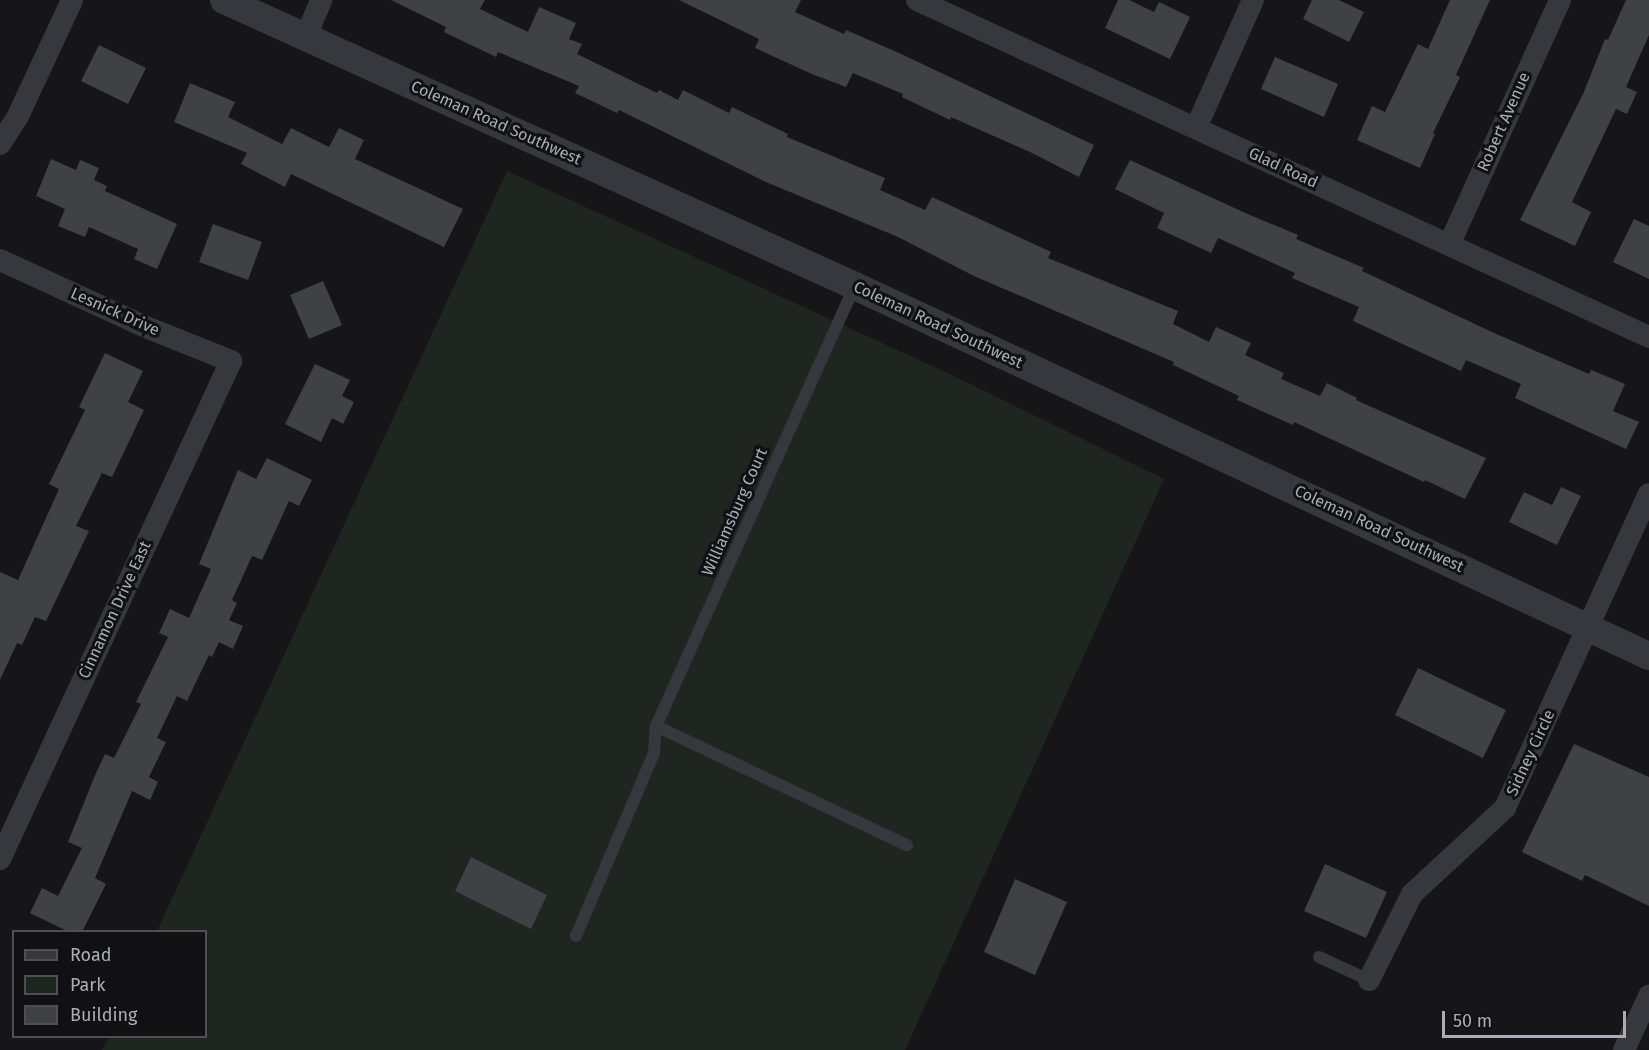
<!DOCTYPE html>
<style>
body{margin:0}
#map{position:relative;width:1649px;height:1050px;overflow:hidden;background:#161618;font-family:"Fira Sans",sans-serif}
div>[style]{position:absolute}
.green>*{inset:0;background:#1e261f}
.building>*{inset:0;background:#404145}
.service>*{height:12px;margin:-6px;padding:0 6px;transform-origin:6px;border-radius:6px;background:#37383d}
.minor>*{height:22px;margin:-11px;padding:0 11px;transform-origin:11px;border-radius:11px;background:#37383d}
.tertiary>*{height:28px;margin:-14px;padding:0 14px;transform-origin:14px;border-radius:14px;background:#37383d}
span{translate:-50% -50%;white-space:nowrap;text-align:center;line-height:1.15;-webkit-text-stroke:6px #111113;paint-order:stroke}
.street-label{font-size:16px;color:#a8adb8}
.legend{position:absolute;left:12px;top:930px;width:195px;height:108px;box-sizing:border-box;background:#111113;border:2px solid #4d4f55;margin:0;padding:8px 10px;list-style:none;font-size:18px;color:#a8adb8}
.legend li{display:flex;align-items:center;gap:12px;height:30px}
.legend b{width:30px;border:2px solid #4d4f55}
.scale{position:absolute;left:1442px;top:1011px;width:184px;height:27px;box-sizing:border-box;border:3px solid #a8adb8;border-top:0;padding-left:8px;font-size:18px;line-height:21px;white-space:nowrap;color:#a8adb8;-webkit-text-stroke:4px #111113;paint-order:stroke}
</style>
<div id="map">
<div class="green">
<div style="clip-path:polygon(507px 171px,954px 376px,1164px 479px,905px 1050px,102px 1050px,109px 1037px,206px 1036px,206px 932px,157px 931px)"></div>
</div>
<div class="building">
<div style="clip-path:polygon(391px 0,485px 0,480px 9px,528px 32px,539px 7px,576px 23px,569px 39px,582px 44px,577px 54px,657px 93px,659px 90px,678px 100px,683px 90px,729px 113px,732px 107px,788px 134px,787px 137px,885px 178px,880px 190px,925px 210px,932px 197px,1051px 252px,1048px 258px,1178px 311px,1173px 324px,1209px 342px,1216px 327px,1251px 343px,1245px 355px,1284px 373px,1281px 379px,1320px 396px,1327px 383px,1357px 398px,1356px 400px,1486px 458px,1465px 499px,1425px 480px,1424px 482px,1294px 422px,1293px 425px,1237px 400px,1239px 396px,1173px 365px,1174px 362px,974px 276px,898px 237px,766px 182px,619px 110px,617px 113px,575px 93px,579px 86px,498px 52px,496px 57px,444px 32px,446px 27px)"></div>
<div style="clip-path:polygon(679px 0,801px 0,795px 12px,844px 34px,846px 30px,899px 53px,1094px 145px,1079px 177px,1030px 152px,951px 117px,950px 120px,902px 97px,903px 94px,853px 73px,846px 87px,812px 74px,755px 48px,759px 39px)"></div>
<div style="clip-path:polygon(1118px 0,1129px 0,1154px 12px,1159px 2px,1190px 17px,1170px 59px,1105px 28px)"></div>
<div style="clip-path:polygon(1312px 0,1339px 0,1364px 12px,1349px 42px,1303px 19px)"></div>
<div style="clip-path:polygon(1450px 0,1490px 0,1456px 75px,1460px 77px,1433px 133px,1435px 134px,1420px 168px,1357px 140px,1372px 106px,1385px 112px,1418px 44px,1428px 49px)"></div>
<div style="clip-path:polygon(1626px 0,1649px 0,1649px 35px,1626px 87px,1637px 92px,1627px 114px,1616px 109px,1572px 202px,1591px 212px,1575px 246px,1520px 220px,1583px 94px,1605px 39px,1608px 40px)"></div>
<div style="clip-path:polygon(99px 45px,146px 68px,128px 104px,81px 81px)"></div>
<div style="clip-path:polygon(1275px 57px,1338px 84px,1324px 117px,1261px 89px)"></div>
<div style="clip-path:polygon(190px 83px,235px 102px,228px 117px,282px 144px,291px 128px,329px 147px,339px 128px,364px 140px,355px 159px,463px 209px,444px 247px,291px 174px,285px 187px,241px 164px,247px 153px,174px 122px)"></div>
<div style="clip-path:polygon(51px 159px,76px 170px,80px 160px,99px 168px,94px 180px,107px 186px,105px 191px,177px 224px,157px 269px,134px 259px,138px 249px,89px 227px,85px 237px,58px 226px,65px 209px,36px 196px)"></div>
<div style="clip-path:polygon(1130px 160px,1243px 212px,1298px 235px,1296px 239px,1364px 268px,1362px 271px,1494px 333px,1589px 374px,1591px 370px,1625px 384px,1613px 411px,1639px 422px,1626px 449px,1515px 398px,1521px 384px,1466px 360px,1461px 371px,1353px 321px,1359px 307px,1292px 278px,1295px 273px,1218px 238px,1211px 253px,1157px 228px,1164px 213px,1115px 189px)"></div>
<div style="clip-path:polygon(1634px 219px,1649px 226px,1649px 279px,1613px 262px)"></div>
<div style="clip-path:polygon(213px 224px,262px 242px,248px 280px,199px 262px)"></div>
<div style="clip-path:polygon(323px 281px,342px 325px,309px 339px,290px 295px)"></div>
<div style="clip-path:polygon(105px 353px,143px 371px,128px 402px,144px 410px,112px 477px,102px 473px,76px 526px,89px 531px,46px 621px,35px 617px,22px 645px,17px 643px,0 680px,0 572px,18px 580px,59px 489px,49px 484px,85px 410px,79px 407px)"></div>
<div style="clip-path:polygon(315px 364px,350px 380px,342px 396px,354px 402px,343px 424px,332px 418px,321px 442px,285px 424px)"></div>
<div style="clip-path:polygon(267px 458px,312px 480px,299px 506px,289px 501px,262px 560px,252px 556px,232px 600px,237px 603px,229px 620px,243px 626px,233px 649px,219px 642px,212px 657px,209px 655px,187px 701px,177px 696px,157px 738px,166px 742px,149px 777px,158px 782px,150px 800px,132px 791px,95px 878px,106px 884px,82px 932px,69px 932px,30px 913px,42px 888px,58px 896px,82px 848px,68px 842px,96px 773px,105px 754px,114px 758px,141px 704px,136px 702px,168px 637px,159px 633px,170px 609px,189px 618px,211px 569px,199px 564px,238px 470px,256px 479px)"></div>
<div style="clip-path:polygon(1561px 487px,1581px 496px,1557px 545px,1509px 522px,1524px 492px,1552px 505px)"></div>
<div style="clip-path:polygon(1418px 668px,1506px 710px,1483px 758px,1395px 715px)"></div>
<div style="clip-path:polygon(1574px 744px,1649px 777px,1649px 906px,1585px 875px,1582px 881px,1522px 852px)"></div>
<div style="clip-path:polygon(471px 857px,547px 895px,531px 929px,455px 891px)"></div>
<div style="clip-path:polygon(1325px 864px,1387px 892px,1366px 938px,1304px 911px)"></div>
<div style="clip-path:polygon(1015px 879px,1067px 902px,1035px 975px,984px 952px)"></div>
</div>
<div class="service">
<div style="left:656px;top:726px;width:278px;rotate:25.4deg"></div>
<div style="left:576px;top:936px;width:199px;rotate:-66.9deg"></div>
<div style="left:654px;top:753px;width:27px;rotate:-86deg"></div>
<div style="left:656px;top:726px;width:483px;rotate:-65.7deg"></div>
<div style="left:1319px;top:957px;width:55px;rotate:24.7deg"></div>
</div>
<div class="minor">
<div style="left:917px;top:0;width:806px;rotate:24.72deg"></div>
<div style="left:306px;top:36px;width:39px;rotate:-67deg"></div>
<div style="left:1196px;top:128px;width:140px;rotate:-66deg"></div>
<div style="left:0;top:144px;width:33px;rotate:-57deg"></div>
<div style="left:18px;top:116px;width:128px;rotate:-65deg"></div>
<div style="left:1449px;top:245px;width:269px;rotate:-65.6deg"></div>
<div style="left:0;top:260px;width:161px;rotate:24.7deg"></div>
<div style="left:146px;top:327px;width:92px;rotate:21.8deg"></div>
<div style="left:231px;top:361px;width:549px;rotate:114.88deg"></div>
<div style="left:1369px;top:980px;width:96px;rotate:-63.4deg"></div>
<div style="left:1412px;top:894px;width:127px;rotate:-42.8deg"></div>
<div style="left:1505px;top:808px;width:345px;rotate:-65.4deg"></div>
<div style="left:1624px;top:1050px;width:60px;rotate:-65.2deg"></div>
</div>
<div class="tertiary">
<div style="left:224px;top:0;width:693px;rotate:24.38deg"></div>
<div style="left:855px;top:286px;width:876px;rotate:24.99deg"></div>
</div>
<div class="street-label">
<span style="left:1504px;top:122px;rotate:-66deg">Robert Avenue</span>
<span style="left:496px;top:123px;rotate:24deg">Coleman Road Southwest</span>
<span style="left:1283px;top:168px;rotate:25deg">Glad Road</span>
<span style="left:115px;top:312px;rotate:24deg">Lesnick Drive</span>
<span style="left:938px;top:325px;rotate:25deg">Coleman Road Southwest</span>
<span style="left:735px;top:512px;rotate:-66deg">Williamsburg Court</span>
<span style="left:1379px;top:529px;rotate:25deg">Coleman Road Southwest</span>
<span style="left:115px;top:610px;rotate:-65deg">Cinnamon Drive East</span>
<span style="left:1531px;top:753px;rotate:-65deg">Sidney Circle</span>
</div>
<ul class="legend">
<li><b style="height:8px;background:#37383d"></b>Road</li>
<li><b style="height:16px;background:#1e261f"></b>Park</li>
<li><b style="height:16px;background:#404145"></b>Building</li>
</ul>
<div class="scale">50 m</div>
</div>
